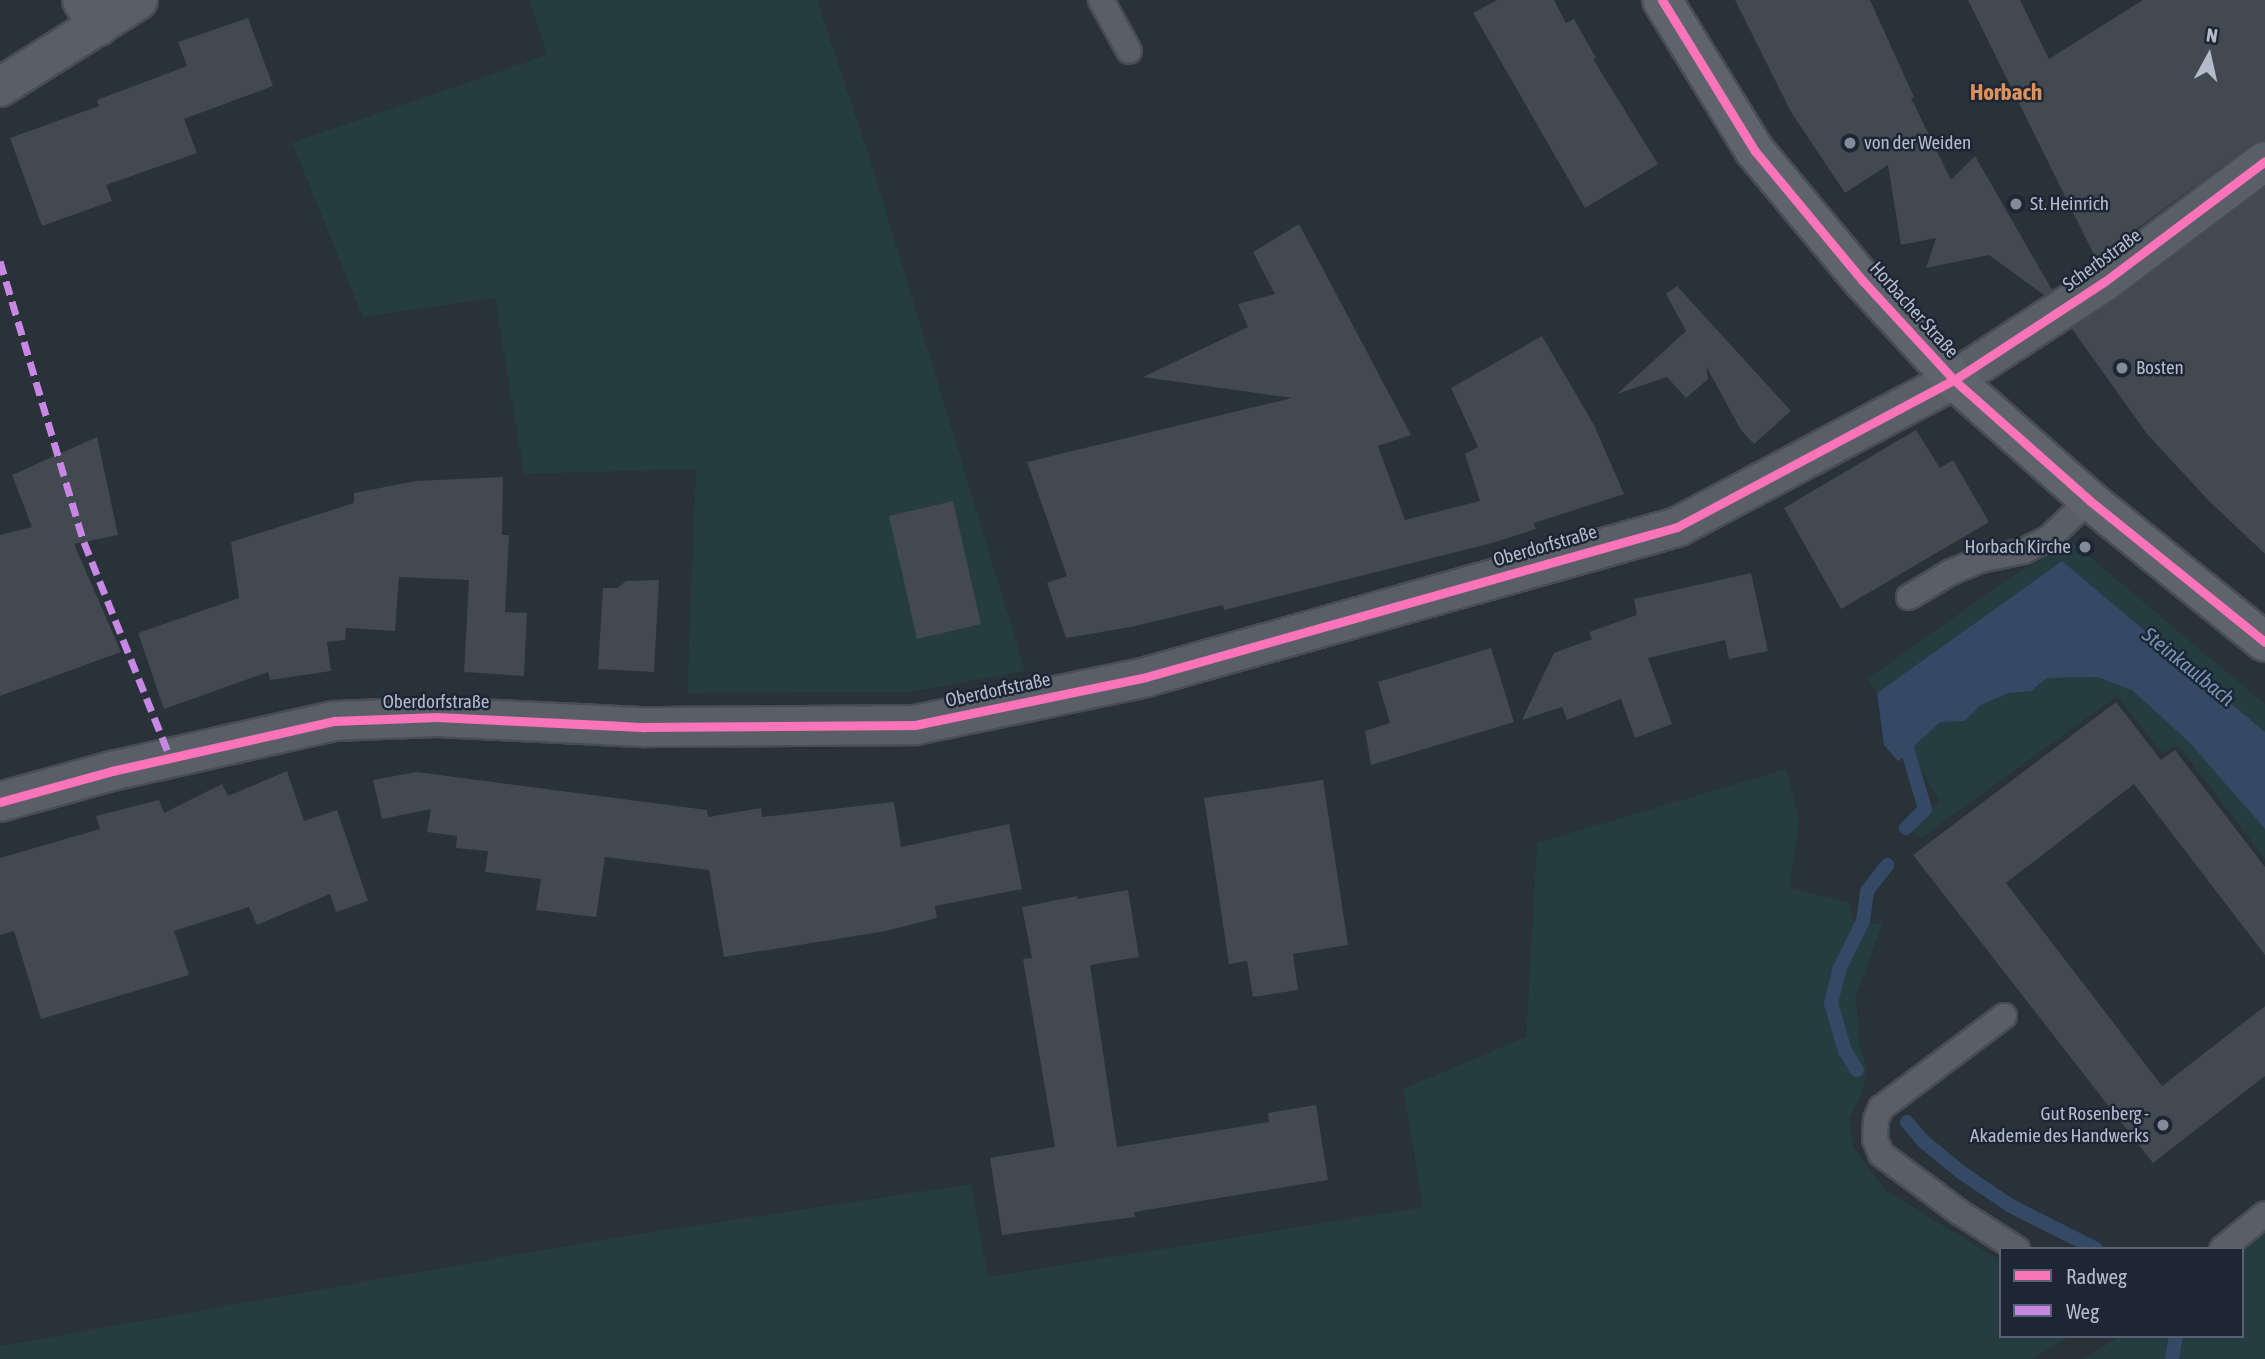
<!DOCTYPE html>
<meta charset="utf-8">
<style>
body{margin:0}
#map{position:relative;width:2265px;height:1359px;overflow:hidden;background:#293139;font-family:"Asap Condensed",sans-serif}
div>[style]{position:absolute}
.green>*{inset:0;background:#253c40}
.water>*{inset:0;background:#334964}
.stream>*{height:14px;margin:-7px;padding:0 7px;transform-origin:7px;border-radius:7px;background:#334964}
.building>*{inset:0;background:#424950}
.roads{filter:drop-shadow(2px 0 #484d54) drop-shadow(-2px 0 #484d54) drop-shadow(0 2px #484d54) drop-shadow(0 -2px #484d54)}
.service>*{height:24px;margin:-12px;padding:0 12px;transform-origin:12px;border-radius:12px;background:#5a5f67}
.minor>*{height:38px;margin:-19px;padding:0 19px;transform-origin:19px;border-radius:19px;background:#5a5f67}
.secondary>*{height:38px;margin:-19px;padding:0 19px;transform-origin:19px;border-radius:19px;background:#5e636c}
.quiet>*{height:7px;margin-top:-3.5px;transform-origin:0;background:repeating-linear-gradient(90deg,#c787e3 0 14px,transparent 0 21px)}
.cycleway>*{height:9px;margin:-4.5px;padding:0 4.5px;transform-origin:4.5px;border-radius:4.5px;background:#fb73b8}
.dots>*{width:19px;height:19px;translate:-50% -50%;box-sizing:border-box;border:4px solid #1c2635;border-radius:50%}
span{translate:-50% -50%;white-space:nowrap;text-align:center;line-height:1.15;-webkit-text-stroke:5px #1c2635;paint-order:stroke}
.poi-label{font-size:19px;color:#b3bccb}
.left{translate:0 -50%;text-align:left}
.right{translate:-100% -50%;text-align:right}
.street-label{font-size:19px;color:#b3bccb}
.water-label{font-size:21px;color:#7893b4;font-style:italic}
.quarter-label{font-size:23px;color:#dd915b;font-weight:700}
.legend{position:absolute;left:1999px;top:1247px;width:245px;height:91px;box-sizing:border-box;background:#1c2635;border:2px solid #586271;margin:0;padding:9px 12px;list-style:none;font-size:21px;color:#b3bccb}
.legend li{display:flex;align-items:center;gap:14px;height:35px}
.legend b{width:35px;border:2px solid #586271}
.north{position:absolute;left:2174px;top:21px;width:70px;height:70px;-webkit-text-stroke:5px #1c2635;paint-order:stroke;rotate:8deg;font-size:19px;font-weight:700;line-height:28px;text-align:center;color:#b3bccb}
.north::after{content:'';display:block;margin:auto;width:24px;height:32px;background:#b3bccb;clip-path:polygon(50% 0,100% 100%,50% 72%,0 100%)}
</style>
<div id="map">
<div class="green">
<div style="clip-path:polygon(529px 0,817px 0,870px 159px,1025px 671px,911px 692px,687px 693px,696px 469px,524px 474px,495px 298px,363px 317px,292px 143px,547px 55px)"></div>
<div style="clip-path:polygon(2072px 542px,2265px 704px,2265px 859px,2178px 745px,2162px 753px,2117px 696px,1921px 838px,1912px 832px,1939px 801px,1910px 750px,1898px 761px,1884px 745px,1877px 693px,1867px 679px,2017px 573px)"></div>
<div style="clip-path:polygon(1786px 769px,1799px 820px,1790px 888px,1848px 902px,1855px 925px,1883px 923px,1856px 995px,1860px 1048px,1867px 1067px,1862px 1093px,1849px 1118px,1853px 1147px,1885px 1190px,2001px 1261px,2001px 1336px,2070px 1336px,2031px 1359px,0 1359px,0 1346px,612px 1238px,971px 1184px,988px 1277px,1423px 1207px,1403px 1089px,1526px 1037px,1537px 843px)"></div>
<div style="clip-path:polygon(2265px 1227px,2265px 1359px,2084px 1359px,2120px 1336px,2242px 1336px,2242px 1249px,2238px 1249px)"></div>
</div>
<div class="water">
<div style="clip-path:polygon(2062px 561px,2265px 732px,2265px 829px,2189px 742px,2132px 690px,2097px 677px,2047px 678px,2031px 691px,2008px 693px,1981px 705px,1964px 721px,1940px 722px,1898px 761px,1884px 745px,1877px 693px)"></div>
</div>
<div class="stream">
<div style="left:1903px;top:735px;width:77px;rotate:73.4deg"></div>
<div style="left:1925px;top:809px;width:27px;rotate:135deg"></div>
<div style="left:1857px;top:1070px;width:22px;rotate:-122deg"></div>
<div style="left:1845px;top:1051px;width:50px;rotate:-106.3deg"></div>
<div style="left:1831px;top:1003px;width:34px;rotate:-76deg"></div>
<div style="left:1839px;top:970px;width:55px;rotate:-63.9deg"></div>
<div style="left:1863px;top:921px;width:30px;rotate:-82deg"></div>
<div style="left:1867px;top:891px;width:33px;rotate:-52deg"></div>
<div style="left:1907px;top:1122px;width:25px;rotate:50deg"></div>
<div style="left:1923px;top:1141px;width:50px;rotate:39.4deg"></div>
<div style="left:1962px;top:1173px;width:59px;rotate:34deg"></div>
<div style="left:2011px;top:1206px;width:95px;rotate:26.8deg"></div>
<div style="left:2172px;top:1359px;width:23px;rotate:-80deg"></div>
</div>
<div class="building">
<div style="clip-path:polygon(1497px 0,1554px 0,1566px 23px,1574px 19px,1596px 58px,1593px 59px,1658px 164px,1585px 208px,1473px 13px)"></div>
<div style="clip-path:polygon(1735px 0,1870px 0,1914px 97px,1911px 98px,1951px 180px,1975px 156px,2052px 290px,2044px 295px,1989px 255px,1926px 268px,1936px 238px,1901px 245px,1888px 165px,1845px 193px,1791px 112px)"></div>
<div style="clip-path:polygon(1968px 0,2020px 0,2049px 59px,2143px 0,2265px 0,2265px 140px,2252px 144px,2096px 259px)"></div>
<div style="clip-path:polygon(248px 18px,273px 86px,184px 119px,197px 153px,106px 185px,112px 201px,42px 226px,10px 138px,99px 106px,97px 100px,187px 66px,178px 42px)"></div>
<div style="clip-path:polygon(2265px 188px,2265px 554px,2209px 501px,2147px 434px,2072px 329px,2117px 299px)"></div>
<div style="clip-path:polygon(1299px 224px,1411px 435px,1378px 446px,1405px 520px,1480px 501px,1465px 454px,1478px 447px,1451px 388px,1542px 336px,1594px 425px,1624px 494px,1534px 523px,1536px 529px,1492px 543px,1224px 610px,1223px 605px,1131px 627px,1066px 638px,1047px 583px,1067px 576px,1027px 462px,1292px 398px,1143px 377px,1248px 327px,1238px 304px,1275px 294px,1253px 252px)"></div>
<div style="clip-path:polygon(1677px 286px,1791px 411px,1754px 444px,1741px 430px,1706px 366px,1708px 379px,1686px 398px,1667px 377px,1617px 394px,1686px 331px,1666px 294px)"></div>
<div style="clip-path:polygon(1916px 430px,1940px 468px,1953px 460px,1989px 522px,1841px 609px,1784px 508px)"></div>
<div style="clip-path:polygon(97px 437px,118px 535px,74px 544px,121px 652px,0 696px,0 535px,32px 527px,12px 475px)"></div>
<div style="clip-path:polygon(503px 477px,502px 535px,509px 535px,505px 612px,527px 613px,524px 676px,464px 672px,469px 580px,399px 577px,395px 631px,346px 628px,345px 640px,327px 642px,331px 671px,270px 680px,268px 672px,164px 709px,138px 633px,239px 598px,231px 542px,354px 503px,354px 493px,416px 481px)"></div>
<div style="clip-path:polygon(953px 501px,981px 624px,917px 639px,889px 516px)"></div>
<div style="clip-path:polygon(1751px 573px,1768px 651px,1729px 659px,1725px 640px,1648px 658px,1672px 724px,1635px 738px,1621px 699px,1567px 720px,1562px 707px,1522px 720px,1554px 653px,1592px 639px,1589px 632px,1637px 615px,1634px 599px)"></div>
<div style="clip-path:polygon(659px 580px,654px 672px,598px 669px,603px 588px,617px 588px,626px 581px)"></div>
<div style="clip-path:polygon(1491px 648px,1514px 722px,1371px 765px,1365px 731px,1390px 723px,1378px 682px)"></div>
<div style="clip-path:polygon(2116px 702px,2161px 760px,2175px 750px,2265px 867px,2265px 955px,2134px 784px,2006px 883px,2162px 1086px,2265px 1006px,2265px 1076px,2153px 1163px,1913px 855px)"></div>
<div style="clip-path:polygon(287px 771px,304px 821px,337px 810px,368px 901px,336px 912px,330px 894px,257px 925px,249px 907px,174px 931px,189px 975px,41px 1019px,14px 931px,0 935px,0 858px,100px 829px,96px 816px,159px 800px,164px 813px,222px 784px,228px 796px)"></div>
<div style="clip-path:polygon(417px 772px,707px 810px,708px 817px,761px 808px,762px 817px,894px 802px,901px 847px,1009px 824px,1022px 889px,935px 906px,937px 918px,886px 931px,724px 957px,709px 870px,605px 857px,596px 917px,536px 910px,541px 879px,485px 872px,488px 851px,456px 848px,457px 836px,427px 832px,431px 809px,382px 819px,373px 780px)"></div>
<div style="clip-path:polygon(1323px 780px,1348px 945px,1293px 954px,1298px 990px,1253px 997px,1247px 961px,1229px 964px,1204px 798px)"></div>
<div style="clip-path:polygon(1128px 890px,1139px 957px,1090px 965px,1117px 1147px,1269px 1122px,1268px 1113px,1316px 1105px,1328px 1180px,1134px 1212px,1135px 1217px,1002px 1235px,990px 1158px,1055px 1147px,1023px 959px,1032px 958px,1022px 907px,1077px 896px,1077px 899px)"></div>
</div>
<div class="roads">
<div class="service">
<div style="left:1101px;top:0;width:58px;rotate:61.2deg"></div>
<div style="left:1909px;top:597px;width:49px;rotate:-30.8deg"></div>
<div style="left:1951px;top:572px;width:31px;rotate:-22deg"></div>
<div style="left:1980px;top:560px;width:45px;rotate:-11.6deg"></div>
<div style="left:2024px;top:551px;width:27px;rotate:-27deg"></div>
<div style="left:2048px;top:539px;width:57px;rotate:-43.6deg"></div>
<div style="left:2004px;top:1016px;width:154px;rotate:143.2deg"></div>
<div style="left:1881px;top:1108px;width:13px;rotate:113deg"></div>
<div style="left:1876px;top:1120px;width:19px;rotate:93deg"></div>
<div style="left:1875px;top:1139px;width:16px;rotate:68deg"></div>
<div style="left:1881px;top:1154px;width:97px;rotate:36.6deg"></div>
<div style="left:1959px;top:1212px;width:69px;rotate:32.5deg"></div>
<div style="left:2222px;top:1249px;width:55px;rotate:-39.1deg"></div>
</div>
<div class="minor">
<div style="left:82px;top:0;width:31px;rotate:59deg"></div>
<div style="left:0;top:87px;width:163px;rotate:-32.2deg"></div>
<div style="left:0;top:802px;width:116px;rotate:-15.5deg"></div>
<div style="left:112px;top:771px;width:228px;rotate:-12.7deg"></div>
<div style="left:334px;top:721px;width:103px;rotate:-2.2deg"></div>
<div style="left:437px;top:717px;width:208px;rotate:2.8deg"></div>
<div style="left:645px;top:727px;width:270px;rotate:-0.4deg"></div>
<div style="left:915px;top:725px;width:236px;rotate:-11.7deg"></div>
<div style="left:1146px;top:677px;width:552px;rotate:-15.77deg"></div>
<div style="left:1677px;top:527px;width:314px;rotate:-28deg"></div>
<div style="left:1954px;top:380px;width:179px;rotate:-33.2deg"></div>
<div style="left:2104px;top:282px;width:201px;rotate:-36.9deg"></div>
</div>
<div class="secondary">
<div style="left:1662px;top:0;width:177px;rotate:58.4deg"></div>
<div style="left:1755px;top:151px;width:169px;rotate:50.3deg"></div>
<div style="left:1863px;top:281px;width:134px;rotate:47.4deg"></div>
<div style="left:1954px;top:380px;width:181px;rotate:41.6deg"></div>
<div style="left:2089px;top:500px;width:226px;rotate:38.9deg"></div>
</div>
</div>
<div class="quiet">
<div style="left:0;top:261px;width:293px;rotate:73.4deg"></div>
<div style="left:84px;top:542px;width:232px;rotate:68.2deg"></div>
</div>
<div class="cycleway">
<div style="left:1662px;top:0;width:177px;rotate:58.4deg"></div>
<div style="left:1755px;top:151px;width:169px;rotate:50.3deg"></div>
<div style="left:1863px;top:281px;width:134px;rotate:47.4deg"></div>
<div style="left:1954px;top:380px;width:181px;rotate:41.6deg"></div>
<div style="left:2089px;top:500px;width:226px;rotate:38.9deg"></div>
<div style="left:0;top:802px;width:116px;rotate:-15.5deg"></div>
<div style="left:112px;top:771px;width:228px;rotate:-12.7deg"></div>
<div style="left:334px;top:721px;width:103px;rotate:-2.2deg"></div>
<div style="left:437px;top:717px;width:208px;rotate:2.8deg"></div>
<div style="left:645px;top:727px;width:270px;rotate:-0.4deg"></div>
<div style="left:915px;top:725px;width:236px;rotate:-11.7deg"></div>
<div style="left:1146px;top:677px;width:552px;rotate:-15.77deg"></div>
<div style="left:1677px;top:527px;width:314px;rotate:-28deg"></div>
<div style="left:1954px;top:380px;width:179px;rotate:-33.2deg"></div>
<div style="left:2104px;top:282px;width:201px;rotate:-36.9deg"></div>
</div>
<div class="dots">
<div style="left:1850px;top:143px;background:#838b98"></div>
<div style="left:2016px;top:204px;background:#838b98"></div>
<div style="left:2122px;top:368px;background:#838b98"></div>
<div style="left:2085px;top:547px;background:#838b98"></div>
<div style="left:2163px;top:1125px;background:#838b98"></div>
</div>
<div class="poi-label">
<span class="left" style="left:1864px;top:143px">von der Weiden</span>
<span class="left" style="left:2030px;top:204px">St. Heinrich</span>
<span class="left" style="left:2136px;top:368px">Bosten</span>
<span class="right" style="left:2071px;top:547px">Horbach Kirche</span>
<span class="right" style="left:2149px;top:1125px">Gut Rosenberg -<br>Akademie des Handwerks</span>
</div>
<div class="street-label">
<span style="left:2102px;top:260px;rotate:-36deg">Scherbstraße</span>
<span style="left:1914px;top:310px;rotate:48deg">Horbacher Straße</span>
<span style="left:1545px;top:546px;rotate:-16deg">Oberdorfstraße</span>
<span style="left:998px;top:690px;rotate:-12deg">Oberdorfstraße</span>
<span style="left:436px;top:702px">Oberdorfstraße</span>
</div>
<div class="water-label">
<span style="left:2189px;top:666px;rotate:39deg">Steinkaulbach</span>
</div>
<div class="quarter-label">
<span style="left:2006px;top:92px">Horbach</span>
</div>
<ul class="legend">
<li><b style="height:9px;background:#fb73b8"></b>Radweg</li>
<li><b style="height:9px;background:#c787e3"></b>Weg</li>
</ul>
<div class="north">N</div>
</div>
